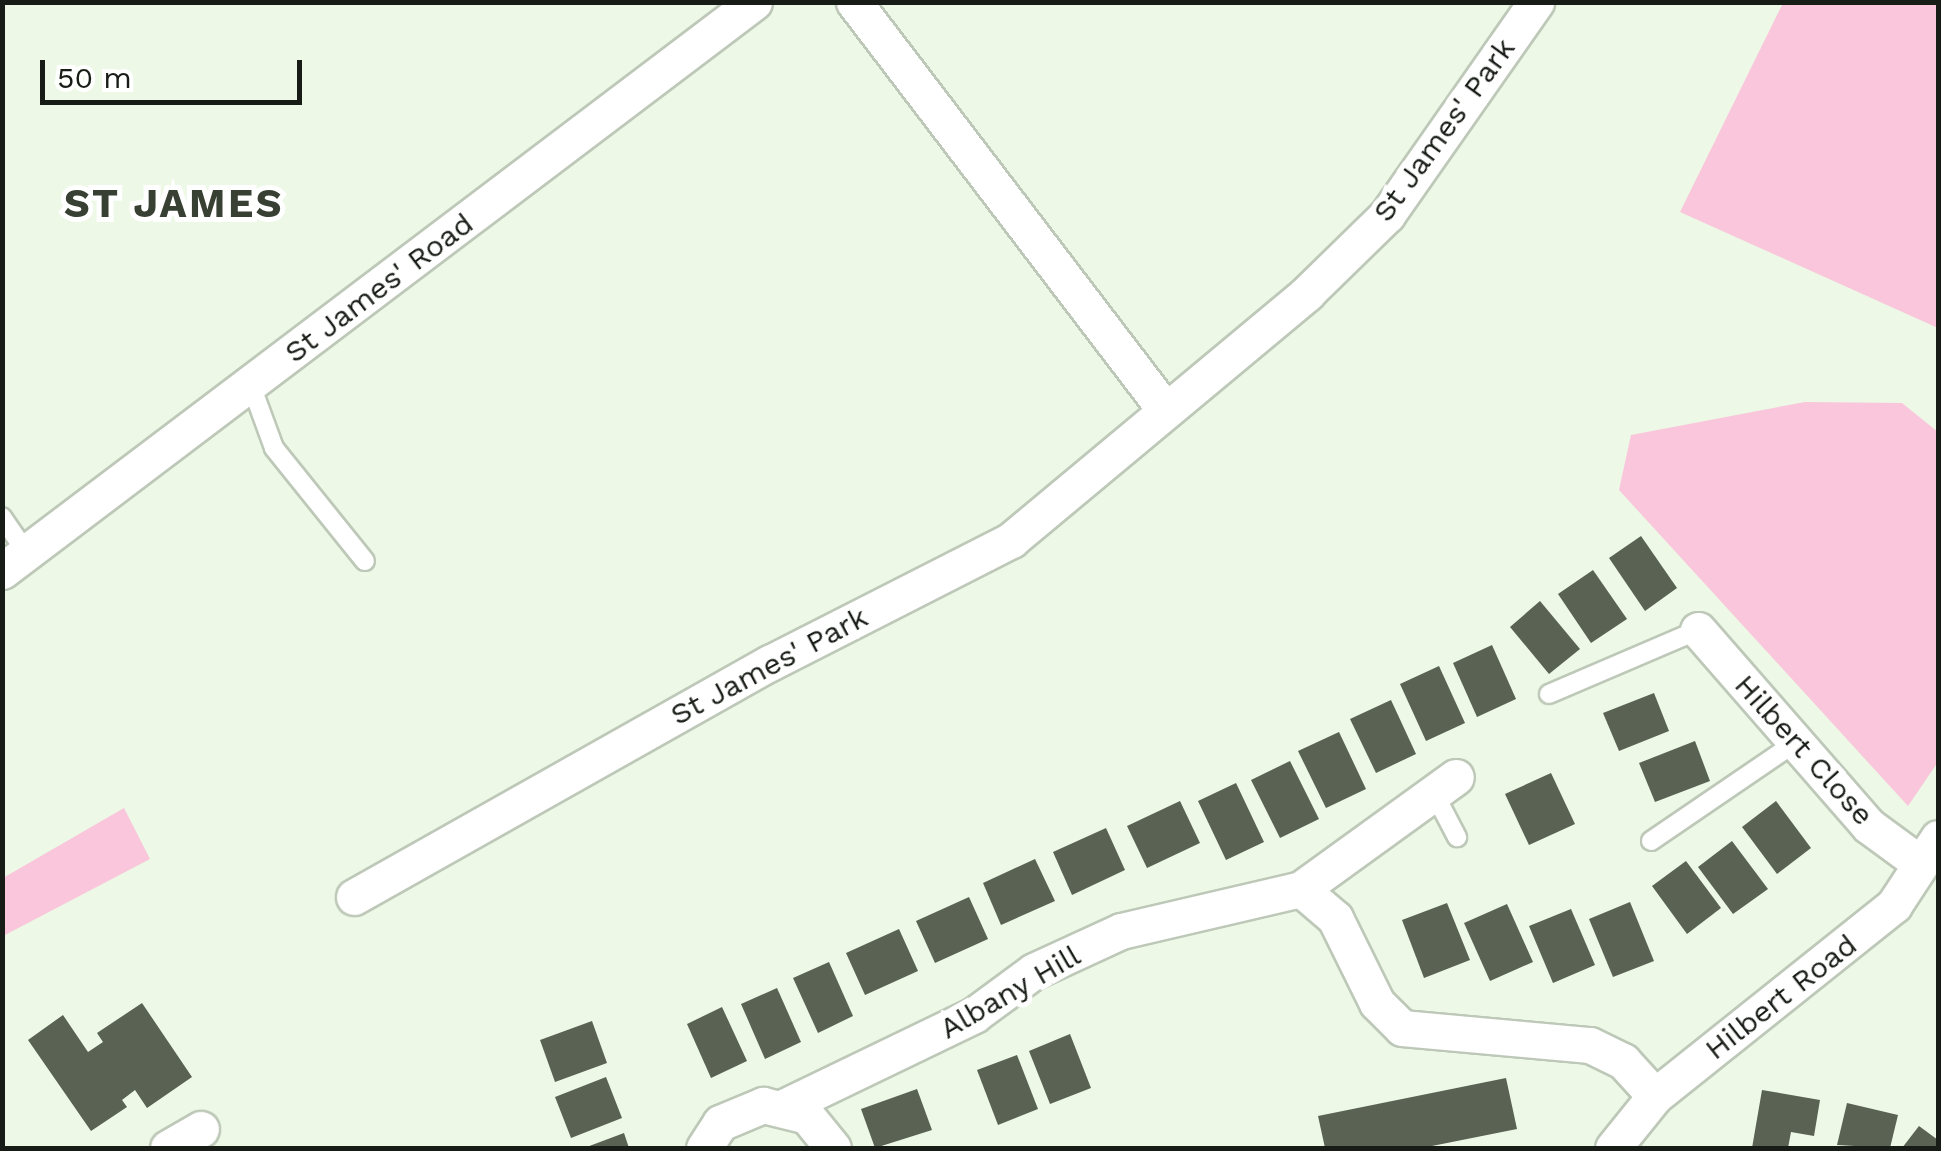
<!DOCTYPE html>
<style>
body{margin:0}
#map{position:relative;width:1941px;height:1151px;overflow:hidden;background:#edf8e6;font-family:"Work Sans",sans-serif}
div>[style]{position:absolute}
.green>*{inset:0;background:#f9c6db}
.building>*{inset:0;background:#596253}
.roads{filter:drop-shadow(2px 0 #bec8b8) drop-shadow(-2px 0 #bec8b8) drop-shadow(0 2px #bec8b8) drop-shadow(0 -2px #bec8b8)}
.lane>*{height:18px;margin:-9px;padding:0 9px;transform-origin:9px;border-radius:9px;background:#fff}
.street>*{height:35px;margin:-17.5px;padding:0 17.5px;transform-origin:17.5px;border-radius:17.5px;background:#fff}
span{translate:-50% -50%;white-space:nowrap;text-align:center;line-height:1.15;-webkit-text-stroke:10px #fff;paint-order:stroke}
.street-label{font-size:30px;color:#181c16}
.district-label{font-size:40px;color:#374032;font-weight:700;letter-spacing:2.5px}
.frame{position:absolute;inset:0;border:5px solid #181c16;pointer-events:none}
.scale{position:absolute;left:40px;top:60px;width:262px;height:45px;box-sizing:border-box;border:5px solid #181c16;border-top:0;padding-left:12px;font-size:30px;line-height:35px;white-space:nowrap;color:#181c16;-webkit-text-stroke:8px #fff;paint-order:stroke}
</style>
<div id="map">
<div class="green">
<div style="clip-path:polygon(1783px 3px,1938px 3px,1938px 328px,1680px 212px)"></div>
<div style="clip-path:polygon(1805px 402px,1902px 403px,1938px 432px,1938px 762px,1908px 806px,1619px 490px,1631px 435px)"></div>
<div style="clip-path:polygon(124px 808px,150px 859px,3px 936px,3px 878px)"></div>
</div>
<div class="building">
<div style="clip-path:polygon(1641px 536px,1677px 588px,1645px 611px,1609px 558px)"></div>
<div style="clip-path:polygon(1593px 570px,1627px 619px,1591px 643px,1558px 594px)"></div>
<div style="clip-path:polygon(1540px 601px,1580px 649px,1549px 674px,1510px 627px)"></div>
<div style="clip-path:polygon(1492px 645px,1516px 699px,1477px 717px,1453px 663px)"></div>
<div style="clip-path:polygon(1439px 666px,1465px 723px,1426px 741px,1400px 684px)"></div>
<div style="clip-path:polygon(1654px 693px,1669px 731px,1619px 751px,1603px 713px)"></div>
<div style="clip-path:polygon(1391px 700px,1416px 754px,1376px 773px,1350px 719px)"></div>
<div style="clip-path:polygon(1339px 732px,1366px 789px,1326px 808px,1298px 751px)"></div>
<div style="clip-path:polygon(1695px 741px,1710px 781px,1655px 802px,1639px 763px)"></div>
<div style="clip-path:polygon(1290px 761px,1319px 819px,1280px 838px,1251px 780px)"></div>
<div style="clip-path:polygon(1551px 773px,1575px 824px,1529px 845px,1505px 794px)"></div>
<div style="clip-path:polygon(1236px 783px,1264px 842px,1226px 860px,1198px 801px)"></div>
<div style="clip-path:polygon(1180px 801px,1200px 843px,1147px 868px,1127px 826px)"></div>
<div style="clip-path:polygon(1776px 801px,1811px 848px,1777px 874px,1742px 827px)"></div>
<div style="clip-path:polygon(1106px 828px,1125px 870px,1072px 895px,1053px 852px)"></div>
<div style="clip-path:polygon(1732px 841px,1768px 889px,1733px 914px,1698px 867px)"></div>
<div style="clip-path:polygon(1035px 859px,1055px 901px,1001px 925px,983px 883px)"></div>
<div style="clip-path:polygon(1686px 861px,1721px 908px,1687px 934px,1652px 886px)"></div>
<div style="clip-path:polygon(969px 897px,988px 939px,935px 963px,916px 921px)"></div>
<div style="clip-path:polygon(1630px 902px,1654px 961px,1613px 977px,1589px 919px)"></div>
<div style="clip-path:polygon(1447px 903px,1470px 960px,1424px 978px,1402px 920px)"></div>
<div style="clip-path:polygon(1507px 904px,1533px 962px,1490px 981px,1464px 923px)"></div>
<div style="clip-path:polygon(1571px 909px,1595px 965px,1553px 983px,1529px 926px)"></div>
<div style="clip-path:polygon(899px 929px,918px 971px,865px 995px,846px 953px)"></div>
<div style="clip-path:polygon(829px 962px,853px 1016px,818px 1033px,793px 978px)"></div>
<div style="clip-path:polygon(777px 988px,801px 1042px,765px 1059px,741px 1004px)"></div>
<div style="clip-path:polygon(142px 1003px,192px 1077px,147px 1108px,135px 1090px,122px 1100px,127px 1107px,91px 1131px,28px 1040px,63px 1015px,88px 1052px,103px 1042px,97px 1033px)"></div>
<div style="clip-path:polygon(722px 1007px,747px 1061px,711px 1078px,687px 1024px)"></div>
<div style="clip-path:polygon(592px 1021px,607px 1063px,555px 1082px,540px 1040px)"></div>
<div style="clip-path:polygon(1070px 1034px,1091px 1088px,1050px 1104px,1029px 1051px)"></div>
<div style="clip-path:polygon(1017px 1055px,1038px 1109px,998px 1125px,977px 1070px)"></div>
<div style="clip-path:polygon(606px 1077px,622px 1118px,571px 1138px,555px 1097px)"></div>
<div style="clip-path:polygon(1506px 1078px,1517px 1129px,1422px 1148px,1325px 1148px,1318px 1116px)"></div>
<div style="clip-path:polygon(917px 1089px,932px 1130px,875px 1148px,861px 1109px)"></div>
<div style="clip-path:polygon(1762px 1090px,1820px 1100px,1814px 1136px,1791px 1132px,1788px 1148px,1752px 1148px)"></div>
<div style="clip-path:polygon(1847px 1103px,1898px 1115px,1890px 1148px,1837px 1145px)"></div>
<div style="clip-path:polygon(1919px 1126px,1938px 1140px,1938px 1148px,1902px 1148px)"></div>
<div style="clip-path:polygon(624px 1133px,629px 1148px,584px 1148px)"></div>
</div>
<div class="roads">
<div class="lane">
<div style="left:251px;top:385px;width:67px;rotate:69.9deg"></div>
<div style="left:274px;top:448px;width:145px;rotate:51.2deg"></div>
<div style="left:2px;top:517px;width:46px;rotate:55.6deg"></div>
<div style="left:1549px;top:694px;width:162px;rotate:-23.2deg"></div>
<div style="left:1434px;top:793px;width:50px;rotate:62.4deg"></div>
<div style="left:1651px;top:841px;width:176px;rotate:-34.3deg"></div>
</div>
<div class="street">
<div style="left:854px;top:2px;width:514px;rotate:52.66deg"></div>
<div style="left:2px;top:571px;width:943px;rotate:-37.11deg"></div>
<div style="left:1698px;top:630px;width:260px;rotate:48.9deg"></div>
<div style="left:1869px;top:826px;width:61px;rotate:36.3deg"></div>
<div style="left:1301px;top:889px;width:191px;rotate:-35.9deg"></div>
<div style="left:354px;top:897px;width:477px;rotate:-29.4deg"></div>
<div style="left:770px;top:663px;width:271px;rotate:-27deg"></div>
<div style="left:1011px;top:540px;width:386px;rotate:-39.8deg"></div>
<div style="left:1307px;top:293px;width:112px;rotate:-44.3deg"></div>
<div style="left:1387px;top:215px;width:260px;rotate:-55deg"></div>
<div style="left:786px;top:1106px;width:209px;rotate:-25.8deg"></div>
<div style="left:974px;top:1015px;width:74px;rotate:-36.3deg"></div>
<div style="left:1034px;top:971px;width:96px;rotate:-24.7deg"></div>
<div style="left:1121px;top:931px;width:185px;rotate:-13.1deg"></div>
<div style="left:1301px;top:889px;width:45px;rotate:40.5deg"></div>
<div style="left:1335px;top:918px;width:95px;rotate:63.7deg"></div>
<div style="left:1377px;top:1003px;width:35px;rotate:45deg"></div>
<div style="left:1402px;top:1028px;width:189px;rotate:5.2deg"></div>
<div style="left:1590px;top:1045px;width:37px;rotate:26deg"></div>
<div style="left:1623px;top:1061px;width:47px;rotate:47.6deg"></div>
<div style="left:168px;top:1148px;width:38px;rotate:-30deg"></div>
<div style="left:704px;top:1148px;width:30px;rotate:-57deg"></div>
<div style="left:720px;top:1123px;width:47px;rotate:-22.7deg"></div>
<div style="left:763px;top:1105px;width:45px;rotate:14deg"></div>
<div style="left:807px;top:1116px;width:41px;rotate:50.9deg"></div>
<div style="left:1613px;top:1148px;width:67px;rotate:-51.1deg"></div>
<div style="left:1655px;top:1096px;width:306px;rotate:-38.6deg"></div>
<div style="left:1894px;top:905px;width:80px;rotate:-56.7deg"></div>
</div>
</div>
<div class="street-label">
<span style="left:1444px;top:130px;rotate:-54deg">St James' Park</span>
<span style="left:379px;top:288px;rotate:-37deg">St James' Road</span>
<span style="left:769px;top:666px;rotate:-28deg">St James' Park</span>
<span style="left:1804px;top:750px;rotate:48deg">Hilbert Close</span>
<span style="left:1010px;top:992px;rotate:-30deg">Albany Hill</span>
<span style="left:1781px;top:997px;rotate:-38deg">Hilbert Road</span>
</div>
<div class="district-label">
<span style="left:174px;top:204px">ST JAMES</span>
</div>
<div class="frame"></div>
<div class="scale">50 m</div>
</div>
